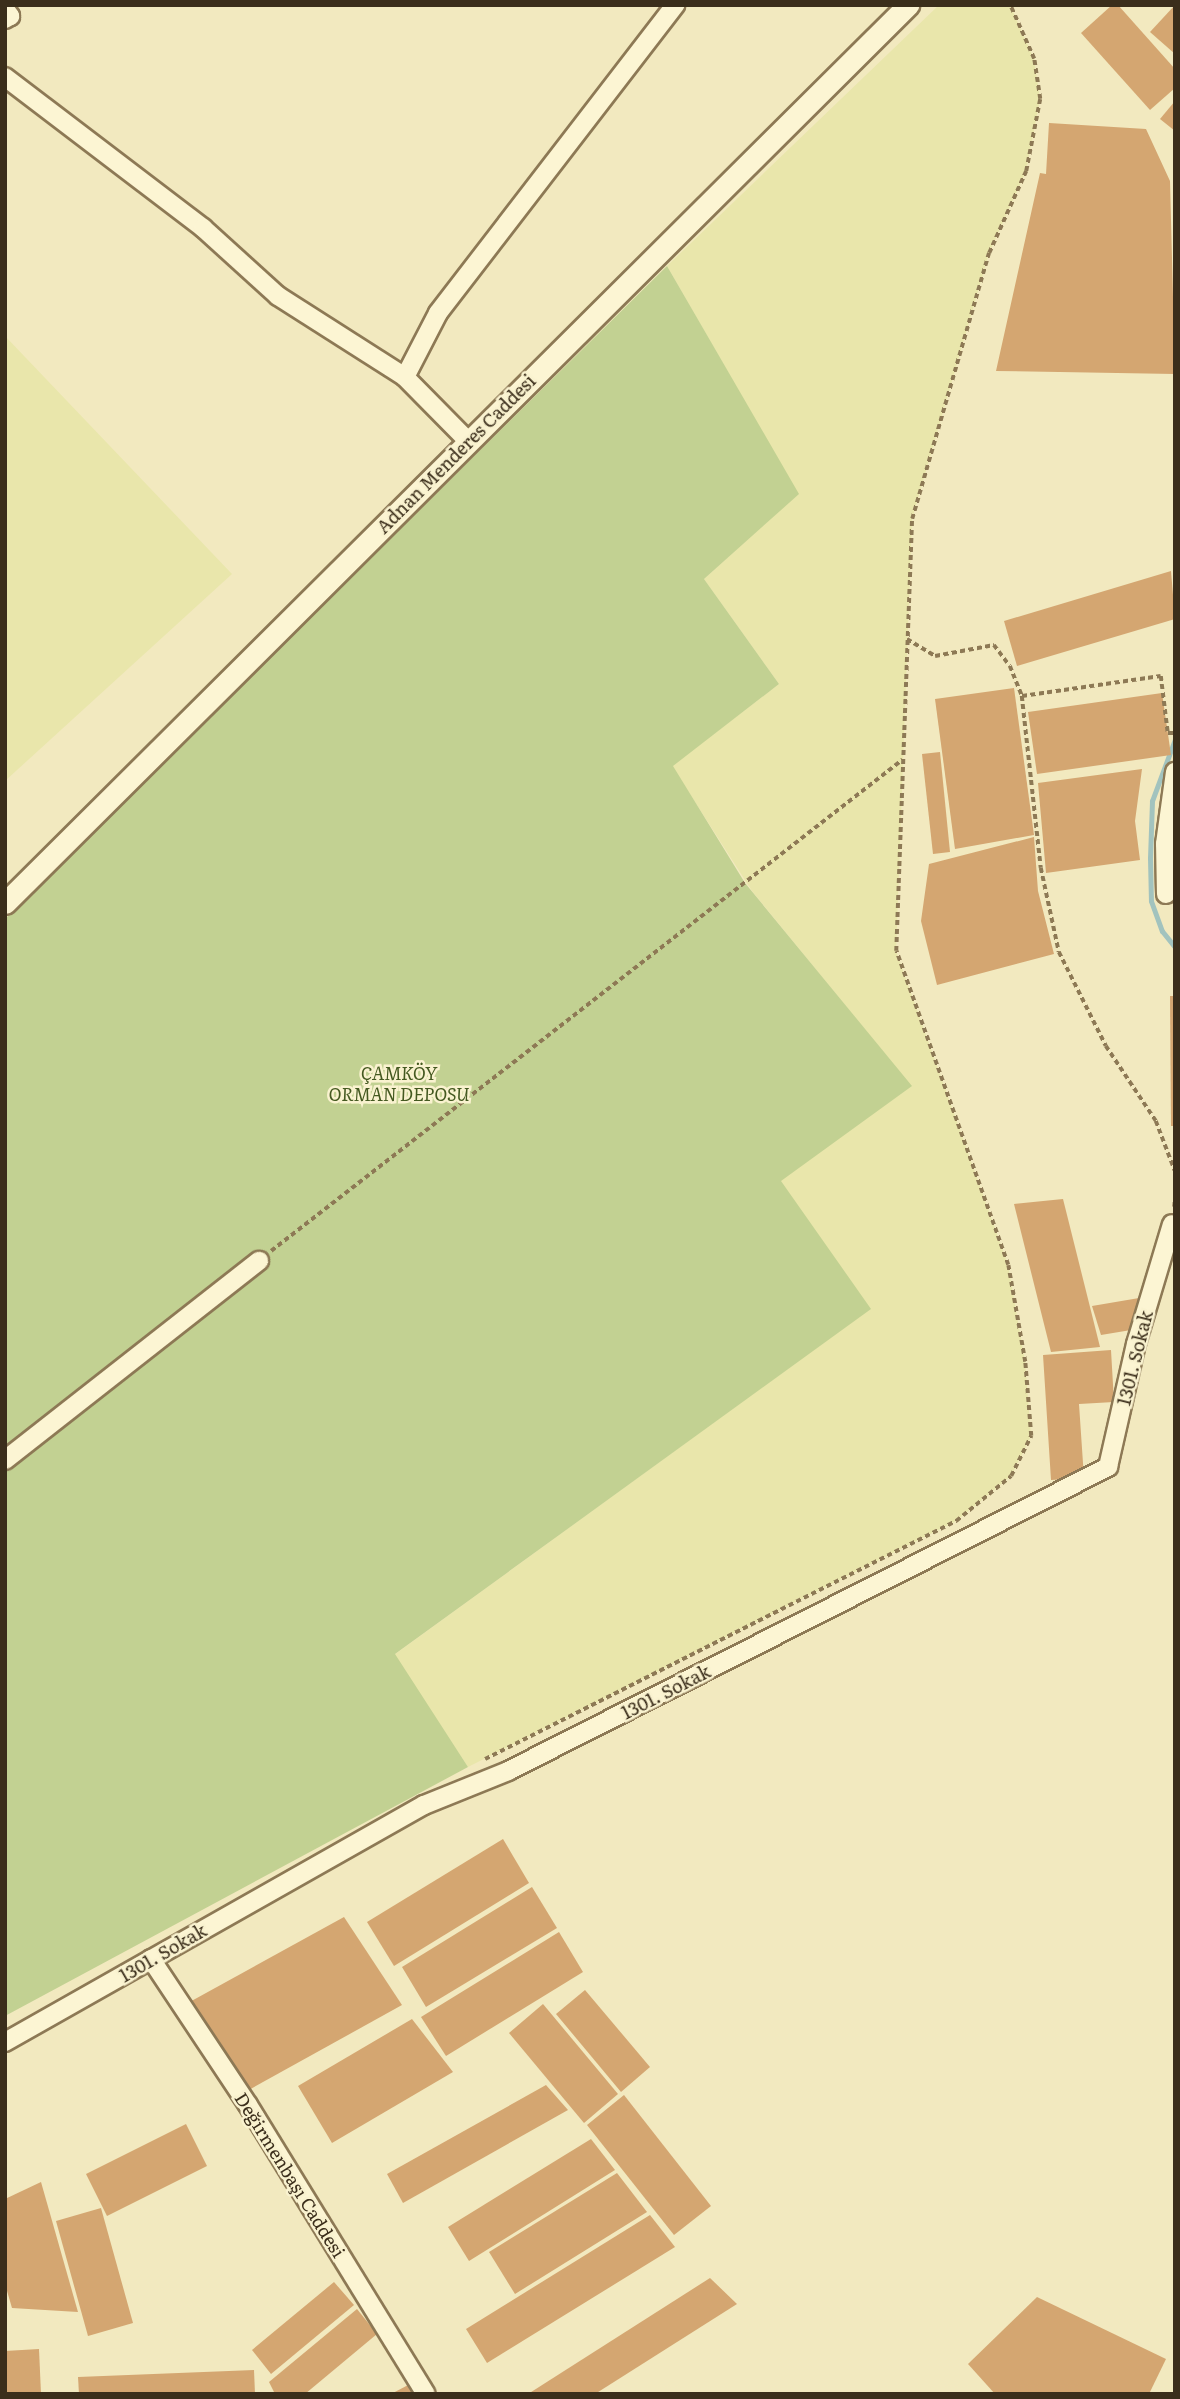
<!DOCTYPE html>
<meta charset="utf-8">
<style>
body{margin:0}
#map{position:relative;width:1180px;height:2399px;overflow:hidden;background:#f2e9bf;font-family:Literata,serif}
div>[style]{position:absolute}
.farmland>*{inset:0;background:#e9e6ab}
.green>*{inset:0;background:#c2d192}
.stream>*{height:5px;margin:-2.5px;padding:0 2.5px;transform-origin:2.5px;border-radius:2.5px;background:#a2c3be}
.building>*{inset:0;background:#d4a671}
.path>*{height:3.5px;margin-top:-1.75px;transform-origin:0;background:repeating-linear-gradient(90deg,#8d7955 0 5px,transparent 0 8.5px)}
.roads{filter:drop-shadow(2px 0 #8d7955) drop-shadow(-2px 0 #8d7955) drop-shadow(0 2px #8d7955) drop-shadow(0 -2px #8d7955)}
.minor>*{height:18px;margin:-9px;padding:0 9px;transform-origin:9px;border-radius:9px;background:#fcf5d3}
.tertiary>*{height:21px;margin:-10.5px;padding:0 10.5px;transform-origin:10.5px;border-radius:10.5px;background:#fcf5d3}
span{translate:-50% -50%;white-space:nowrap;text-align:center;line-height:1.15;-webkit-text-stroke:5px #f9f2cf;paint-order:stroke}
.street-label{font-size:18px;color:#3b2e1b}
.park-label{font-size:18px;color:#445920;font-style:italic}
.frame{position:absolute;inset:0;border:7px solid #3b2e1b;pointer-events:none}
</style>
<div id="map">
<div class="farmland">
<div style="clip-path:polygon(939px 5px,1010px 5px,1034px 59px,1040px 99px,1026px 171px,989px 253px,912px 519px,896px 951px,1008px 1265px,1025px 1362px,1031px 1436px,1011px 1476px,956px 1521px,468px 1767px,394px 1655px,870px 1309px,780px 1181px,911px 1086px,752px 891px,672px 766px,779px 684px,704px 579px,798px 494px,667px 266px)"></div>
<div style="clip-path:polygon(5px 336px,232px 574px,5px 781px)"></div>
</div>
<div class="green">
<div style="clip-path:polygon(667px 266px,799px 494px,704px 579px,779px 684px,673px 766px,745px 883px,912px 1086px,781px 1181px,871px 1309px,395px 1654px,468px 1767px,5px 2016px,5px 919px)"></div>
</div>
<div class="stream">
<div style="left:1175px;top:739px;width:66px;rotate:110.4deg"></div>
<div style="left:1152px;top:801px;width:57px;rotate:92deg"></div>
<div style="left:1150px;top:858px;width:43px;rotate:88.7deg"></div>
<div style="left:1151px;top:901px;width:32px;rotate:70deg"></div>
<div style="left:1162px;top:931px;width:21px;rotate:51deg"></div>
</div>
<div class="building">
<div style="clip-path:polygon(1112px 5px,1118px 5px,1175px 69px,1175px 88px,1150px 110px,1081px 33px)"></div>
<div style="clip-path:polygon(1175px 5px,1175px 54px,1150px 32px)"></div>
<div style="clip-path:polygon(1175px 101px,1175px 131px,1160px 119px)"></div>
<div style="clip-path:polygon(1049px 123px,1146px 129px,1170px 181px,1175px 374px,996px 371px,1040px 173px,1046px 174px)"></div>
<div style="clip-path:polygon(1171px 571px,1175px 619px,1017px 666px,1004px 621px)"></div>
<div style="clip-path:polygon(1014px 688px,1034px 835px,955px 849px,935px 699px)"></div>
<div style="clip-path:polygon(1162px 693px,1171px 755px,1037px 774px,1028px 712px)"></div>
<div style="clip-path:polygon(940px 752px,950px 852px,933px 854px,922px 754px)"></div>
<div style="clip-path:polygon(1142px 769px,1135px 821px,1140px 860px,1046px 873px,1038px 783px)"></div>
<div style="clip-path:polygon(1034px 837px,1038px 891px,1054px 954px,937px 985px,921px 921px,929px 864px)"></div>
<div style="clip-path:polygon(1170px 996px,1175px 996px,1175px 1126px,1171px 1126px)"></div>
<div style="clip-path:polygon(1063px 1199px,1100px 1347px,1051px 1352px,1014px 1204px)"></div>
<div style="clip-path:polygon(1145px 1297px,1137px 1329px,1101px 1335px,1092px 1306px)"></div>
<div style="clip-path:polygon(1111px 1350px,1114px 1402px,1079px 1404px,1084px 1478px,1051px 1480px,1043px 1355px)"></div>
<div style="clip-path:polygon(503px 1839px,529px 1883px,394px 1966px,367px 1922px)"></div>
<div style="clip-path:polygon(532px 1887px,557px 1928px,426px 2007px,402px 1967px)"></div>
<div style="clip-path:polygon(344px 1917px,402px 2005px,247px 2091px,186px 2004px)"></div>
<div style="clip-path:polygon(559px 1932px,583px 1972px,446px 2056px,421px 2017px)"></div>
<div style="clip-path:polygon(585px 1990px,650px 2067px,621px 2092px,556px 2014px)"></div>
<div style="clip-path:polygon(543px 2004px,618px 2094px,584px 2123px,509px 2033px)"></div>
<div style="clip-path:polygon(412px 2019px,453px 2072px,332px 2143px,298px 2086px)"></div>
<div style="clip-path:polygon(546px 2085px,568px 2110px,403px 2203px,387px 2174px)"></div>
<div style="clip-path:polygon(624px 2095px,711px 2206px,674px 2235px,587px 2125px)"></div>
<div style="clip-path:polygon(186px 2124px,207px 2166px,107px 2216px,86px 2174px)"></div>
<div style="clip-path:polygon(591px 2139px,615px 2170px,469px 2261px,448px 2227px)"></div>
<div style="clip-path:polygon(617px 2173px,647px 2212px,515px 2294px,489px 2252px)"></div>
<div style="clip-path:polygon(41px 2182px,78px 2312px,12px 2308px,5px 2284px,5px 2199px)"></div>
<div style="clip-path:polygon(101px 2208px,133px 2323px,88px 2336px,56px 2221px)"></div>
<div style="clip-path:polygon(650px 2215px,675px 2247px,487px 2363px,466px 2329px)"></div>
<div style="clip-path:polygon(710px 2278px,737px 2304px,595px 2394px,528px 2394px)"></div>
<div style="clip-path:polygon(334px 2282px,354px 2305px,271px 2374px,252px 2350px)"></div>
<div style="clip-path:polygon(1037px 2297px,1166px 2359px,1149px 2394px,995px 2394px,968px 2364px)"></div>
<div style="clip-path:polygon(357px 2309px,377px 2334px,305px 2394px,275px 2394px,269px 2382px)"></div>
<div style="clip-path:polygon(39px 2349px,41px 2394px,5px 2394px,5px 2351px)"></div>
<div style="clip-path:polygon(254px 2370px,255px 2394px,79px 2394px,78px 2377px)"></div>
<div style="clip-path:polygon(412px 2383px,417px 2394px,391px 2394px)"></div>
</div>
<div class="path">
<div style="left:907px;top:639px;width:33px;rotate:31deg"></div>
<div style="left:935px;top:656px;width:60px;rotate:-10.6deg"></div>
<div style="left:994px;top:645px;width:26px;rotate:53deg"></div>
<div style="left:1010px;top:666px;width:32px;rotate:68deg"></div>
<div style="left:1022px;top:696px;width:173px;rotate:83.7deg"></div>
<div style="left:1041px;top:868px;width:86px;rotate:77.9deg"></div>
<div style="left:1059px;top:952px;width:105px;rotate:63.4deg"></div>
<div style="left:1106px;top:1046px;width:90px;rotate:56.3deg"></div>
<div style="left:1156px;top:1121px;width:53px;rotate:69.2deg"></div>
<div style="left:1022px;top:696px;width:140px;rotate:-8.2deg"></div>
<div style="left:1161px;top:676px;width:57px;rotate:83deg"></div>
<div style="left:1168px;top:733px;width:7px"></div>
<div style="left:1174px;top:1207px;width:11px;rotate:-85deg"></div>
<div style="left:271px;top:1251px;width:800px;rotate:-37.89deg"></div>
<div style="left:485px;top:1759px;width:528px;rotate:-26.81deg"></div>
<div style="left:956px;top:1521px;width:71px;rotate:-39.3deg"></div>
<div style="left:1011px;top:1476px;width:45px;rotate:-63.4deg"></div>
<div style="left:1031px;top:1436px;width:74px;rotate:-94.6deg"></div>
<div style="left:1025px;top:1362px;width:98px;rotate:-99.9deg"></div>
<div style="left:1008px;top:1265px;width:333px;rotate:-109.6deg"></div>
<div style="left:896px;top:951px;width:432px;rotate:-87.9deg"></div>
<div style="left:912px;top:519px;width:277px;rotate:-73.9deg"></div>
<div style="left:989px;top:253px;width:90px;rotate:-65.7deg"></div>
<div style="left:1026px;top:171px;width:73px;rotate:-79deg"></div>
<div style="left:1040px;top:99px;width:40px;rotate:-98.5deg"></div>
<div style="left:1034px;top:59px;width:59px;rotate:-114deg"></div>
</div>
<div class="roads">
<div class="minor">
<div style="left:5px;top:9px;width:9px;rotate:54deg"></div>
<div style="left:10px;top:16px;width:6px;rotate:149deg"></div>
<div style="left:5px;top:77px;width:249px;rotate:37.3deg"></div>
<div style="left:203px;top:228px;width:101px;rotate:42.2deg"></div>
<div style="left:278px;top:296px;width:151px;rotate:32.5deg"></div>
<div style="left:469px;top:442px;width:91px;rotate:-134.6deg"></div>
<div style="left:405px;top:377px;width:72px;rotate:-62.7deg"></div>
<div style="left:438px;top:313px;width:389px;rotate:-52.4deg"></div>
<div style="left:1166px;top:894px;width:50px;rotate:-91.1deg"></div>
<div style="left:1165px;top:844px;width:73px;rotate:-82.1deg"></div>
<div style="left:5px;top:1460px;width:323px;rotate:-38.1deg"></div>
<div style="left:151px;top:1959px;width:175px;rotate:56.4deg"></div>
<div style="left:248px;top:2105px;width:339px;rotate:58.4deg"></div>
<div style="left:5px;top:2042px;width:481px;rotate:-29.5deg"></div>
<div style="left:424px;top:1805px;width:91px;rotate:-22deg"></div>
<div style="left:508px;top:1771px;width:673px;rotate:-26.87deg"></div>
<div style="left:1108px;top:1467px;width:126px;rotate:-77.2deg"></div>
<div style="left:1136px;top:1344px;width:125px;rotate:-73.3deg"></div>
</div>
<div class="tertiary">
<div style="left:5px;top:903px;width:1274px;rotate:-44.84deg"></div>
</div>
</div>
<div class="street-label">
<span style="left:456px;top:454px;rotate:-45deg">Adnan Menderes Caddesi</span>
<span style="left:1135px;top:1358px;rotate:-76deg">1301. Sokak</span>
<span style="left:666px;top:1692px;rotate:-27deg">1301. Sokak</span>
<span style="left:163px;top:1953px;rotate:-30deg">1301. Sokak</span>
<span style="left:290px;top:2175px;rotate:58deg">Değirmenbaşı Caddesi</span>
</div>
<div class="park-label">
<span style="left:399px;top:1084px">ÇAMKÖY<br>ORMAN DEPOSU</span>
</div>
<div class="frame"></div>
</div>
